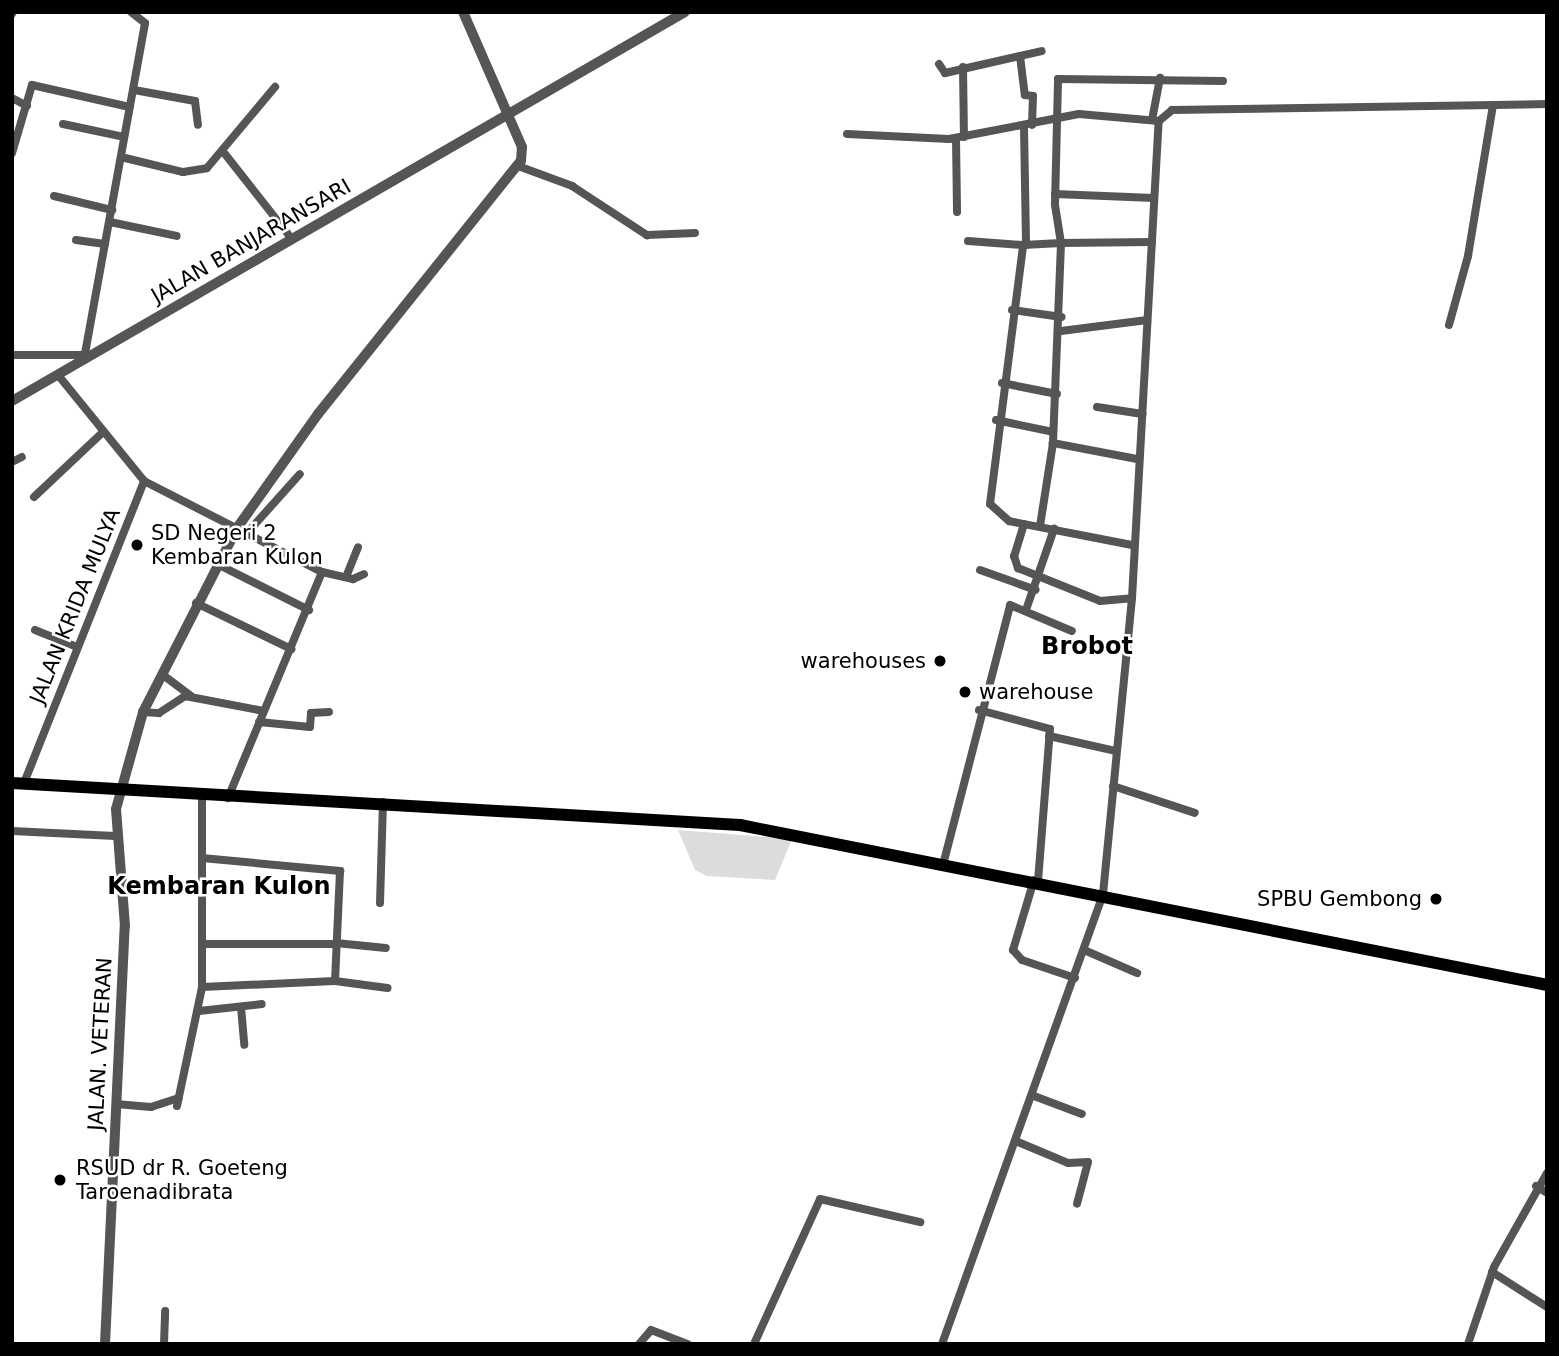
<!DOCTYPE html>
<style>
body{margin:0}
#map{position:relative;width:1559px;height:1356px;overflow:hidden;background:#fff;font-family:"DejaVu Sans",sans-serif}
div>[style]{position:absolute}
.green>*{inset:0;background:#dcdcdc}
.minor>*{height:8px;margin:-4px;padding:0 4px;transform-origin:4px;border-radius:4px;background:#555}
.tertiary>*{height:10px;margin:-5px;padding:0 5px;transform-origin:5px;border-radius:5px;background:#555}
.primary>*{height:12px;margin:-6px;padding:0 6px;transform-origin:6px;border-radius:6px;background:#000}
.dots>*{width:19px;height:19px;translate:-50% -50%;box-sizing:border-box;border:4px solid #fff;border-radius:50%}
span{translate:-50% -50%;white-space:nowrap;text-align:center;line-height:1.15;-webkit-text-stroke:5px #fff;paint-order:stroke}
.street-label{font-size:21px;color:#000}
.poi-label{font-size:21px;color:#000}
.left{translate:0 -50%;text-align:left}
.right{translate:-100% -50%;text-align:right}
.quarter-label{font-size:24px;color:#000;font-weight:700}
.frame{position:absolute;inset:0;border:14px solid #000;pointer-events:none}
</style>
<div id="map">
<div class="green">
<div style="clip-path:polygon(678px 830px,792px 839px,775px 880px,707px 876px,695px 870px)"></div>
</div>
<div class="minor">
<div style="left:12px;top:14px;width:2px;rotate:-63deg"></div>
<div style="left:1020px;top:56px;width:39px;rotate:83deg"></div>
<div style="left:1025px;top:95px;width:8px;rotate:7deg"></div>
<div style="left:1033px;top:96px;width:29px;rotate:92deg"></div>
<div style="left:939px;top:64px;width:11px;rotate:56deg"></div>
<div style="left:945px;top:73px;width:99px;rotate:-12.8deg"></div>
<div style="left:963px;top:67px;width:70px;rotate:89.2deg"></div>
<div style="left:134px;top:90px;width:62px;rotate:10.2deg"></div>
<div style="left:195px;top:101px;width:24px;rotate:83deg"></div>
<div style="left:12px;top:98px;width:17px;rotate:28deg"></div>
<div style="left:1152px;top:120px;width:43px;rotate:-79.2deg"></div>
<div style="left:63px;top:124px;width:62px;rotate:12deg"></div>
<div style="left:1024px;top:127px;width:118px;rotate:89deg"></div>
<div style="left:847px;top:134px;width:102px;rotate:2.8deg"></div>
<div style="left:949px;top:139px;width:132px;rotate:-10.9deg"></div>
<div style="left:1079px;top:114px;width:80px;rotate:5deg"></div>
<div style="left:956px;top:138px;width:74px;rotate:89.2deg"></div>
<div style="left:12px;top:153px;width:71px;rotate:-73.6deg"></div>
<div style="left:32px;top:85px;width:100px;rotate:12.7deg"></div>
<div style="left:225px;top:154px;width:108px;rotate:51.8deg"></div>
<div style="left:121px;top:157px;width:64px;rotate:13.6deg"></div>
<div style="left:183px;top:172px;width:24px;rotate:-9deg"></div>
<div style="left:207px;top:168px;width:106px;rotate:-50deg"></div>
<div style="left:518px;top:166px;width:58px;rotate:20.3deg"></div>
<div style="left:572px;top:186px;width:90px;rotate:33.2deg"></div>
<div style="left:647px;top:235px;width:48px;rotate:-2.4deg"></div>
<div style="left:1055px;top:194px;width:99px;rotate:2.3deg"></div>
<div style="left:54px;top:196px;width:60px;rotate:13.6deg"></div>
<div style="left:110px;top:222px;width:68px;rotate:11.8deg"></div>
<div style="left:76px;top:240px;width:29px;rotate:8deg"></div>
<div style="left:968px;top:241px;width:55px;rotate:4.2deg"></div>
<div style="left:1012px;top:310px;width:50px;rotate:8deg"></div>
<div style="left:1449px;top:325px;width:72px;rotate:-74.6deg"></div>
<div style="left:1468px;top:256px;width:153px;rotate:-80.6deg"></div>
<div style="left:1061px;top:331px;width:87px;rotate:-7.3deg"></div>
<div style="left:12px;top:355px;width:72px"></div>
<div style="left:84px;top:359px;width:341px;rotate:-79.7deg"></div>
<div style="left:145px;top:23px;width:18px;rotate:-142deg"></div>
<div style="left:58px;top:375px;width:136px;rotate:50.9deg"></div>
<div style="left:144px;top:481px;width:200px;rotate:27.1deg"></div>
<div style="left:322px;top:572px;width:245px;rotate:112.6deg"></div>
<div style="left:1002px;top:383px;width:56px;rotate:11.3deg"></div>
<div style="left:1097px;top:407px;width:46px;rotate:8.8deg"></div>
<div style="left:996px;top:420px;width:58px;rotate:11.9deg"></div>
<div style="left:1137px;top:459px;width:86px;rotate:-169.2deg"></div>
<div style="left:1053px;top:443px;width:200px;rotate:-87.7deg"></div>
<div style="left:1061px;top:243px;width:91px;rotate:-0.6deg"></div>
<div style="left:12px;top:462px;width:11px;rotate:-27deg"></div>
<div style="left:34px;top:497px;width:95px;rotate:-43.3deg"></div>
<div style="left:1024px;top:524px;width:34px;rotate:107deg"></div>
<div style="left:1014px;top:556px;width:13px;rotate:72deg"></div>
<div style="left:1018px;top:568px;width:88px;rotate:21.9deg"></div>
<div style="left:1100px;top:601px;width:32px;rotate:-5deg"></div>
<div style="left:1040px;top:526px;width:84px;rotate:-81.1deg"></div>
<div style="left:247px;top:533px;width:79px;rotate:-48.1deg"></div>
<div style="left:1132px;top:545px;width:125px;rotate:-169deg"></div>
<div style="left:1009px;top:521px;width:25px;rotate:-138deg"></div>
<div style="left:990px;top:504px;width:261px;rotate:-82.7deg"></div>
<div style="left:1023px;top:245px;width:38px;rotate:-3deg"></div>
<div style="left:1061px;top:243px;width:39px;rotate:-99deg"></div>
<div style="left:1055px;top:204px;width:125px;rotate:-88.6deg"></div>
<div style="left:1058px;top:79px;width:165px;rotate:0.7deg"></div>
<div style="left:217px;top:564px;width:103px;rotate:26.6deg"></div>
<div style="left:980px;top:570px;width:59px;rotate:19.7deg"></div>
<div style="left:322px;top:572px;width:32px;rotate:13deg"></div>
<div style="left:353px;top:579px;width:12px;rotate:-24deg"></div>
<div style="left:346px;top:577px;width:32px;rotate:-68deg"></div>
<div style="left:196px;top:603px;width:106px;rotate:25.8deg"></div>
<div style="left:1027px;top:607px;width:83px;rotate:-70.9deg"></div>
<div style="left:35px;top:630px;width:45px;rotate:22deg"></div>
<div style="left:163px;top:675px;width:35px;rotate:37deg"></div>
<div style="left:979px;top:710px;width:73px;rotate:15deg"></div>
<div style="left:1050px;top:729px;width:151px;rotate:94.5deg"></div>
<div style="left:143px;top:712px;width:16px;rotate:4deg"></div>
<div style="left:159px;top:713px;width:31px;rotate:-33deg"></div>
<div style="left:185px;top:696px;width:80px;rotate:10.8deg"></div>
<div style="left:259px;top:722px;width:51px;rotate:5.6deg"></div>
<div style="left:310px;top:727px;width:14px;rotate:-86deg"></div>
<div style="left:311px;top:713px;width:18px;rotate:-3deg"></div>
<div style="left:1049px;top:736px;width:69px;rotate:12.6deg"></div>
<div style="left:24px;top:783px;width:325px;rotate:-68.3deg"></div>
<div style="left:1113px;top:786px;width:86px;rotate:18.2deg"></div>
<div style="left:12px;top:831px;width:103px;rotate:2.8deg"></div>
<div style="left:202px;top:858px;width:139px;rotate:5.4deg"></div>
<div style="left:340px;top:871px;width:110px;rotate:92.6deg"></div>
<div style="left:335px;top:981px;width:133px;rotate:177.4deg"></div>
<div style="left:944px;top:861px;width:264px;rotate:-75.5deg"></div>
<div style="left:1010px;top:605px;width:67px;rotate:22.8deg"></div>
<div style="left:1034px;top:880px;width:73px;rotate:106.7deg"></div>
<div style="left:1013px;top:950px;width:13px;rotate:48deg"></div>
<div style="left:1022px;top:960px;width:56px;rotate:18.8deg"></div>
<div style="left:380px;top:903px;width:101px;rotate:-88.3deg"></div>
<div style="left:336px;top:943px;width:50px;rotate:5.7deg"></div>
<div style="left:203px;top:944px;width:133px"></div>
<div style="left:1084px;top:950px;width:58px;rotate:23.5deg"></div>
<div style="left:335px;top:981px;width:53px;rotate:7.5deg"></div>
<div style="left:241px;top:1007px;width:38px;rotate:85deg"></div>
<div style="left:199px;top:1011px;width:63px;rotate:-6.3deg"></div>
<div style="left:1034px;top:1096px;width:51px;rotate:20.6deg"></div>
<div style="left:116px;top:1104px;width:35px;rotate:5deg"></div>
<div style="left:151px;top:1107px;width:29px;rotate:-18deg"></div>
<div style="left:177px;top:1106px;width:122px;rotate:-78.1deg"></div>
<div style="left:202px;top:987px;width:191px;rotate:-90deg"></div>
<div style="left:1018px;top:1142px;width:54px;rotate:22.8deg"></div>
<div style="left:1068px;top:1163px;width:20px;rotate:-3deg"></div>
<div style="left:1088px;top:1162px;width:43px;rotate:104.7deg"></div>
<div style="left:1536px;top:1186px;width:13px;rotate:32deg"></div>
<div style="left:1492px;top:1272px;width:65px;rotate:32.5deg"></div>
<div style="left:164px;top:1344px;width:33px;rotate:-88deg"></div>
<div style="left:639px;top:1344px;width:18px;rotate:-49deg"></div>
<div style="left:651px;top:1330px;width:39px;rotate:21deg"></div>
<div style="left:754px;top:1344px;width:159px;rotate:-65.5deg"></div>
<div style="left:820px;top:1199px;width:103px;rotate:13deg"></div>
<div style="left:942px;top:1344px;width:478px;rotate:-70.3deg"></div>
<div style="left:1103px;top:894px;width:297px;rotate:-84.4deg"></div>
<div style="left:1132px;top:598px;width:478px;rotate:-86.8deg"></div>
<div style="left:1159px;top:121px;width:17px;rotate:-40deg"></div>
<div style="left:1172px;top:110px;width:375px;rotate:-0.9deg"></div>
<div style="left:1468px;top:1344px;width:81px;rotate:-71.3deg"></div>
<div style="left:1494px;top:1267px;width:108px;rotate:-60.6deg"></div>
</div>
<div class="tertiary">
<div style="left:12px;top:401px;width:777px;rotate:-30.03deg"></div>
<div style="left:105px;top:1344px;width:418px;rotate:-87.3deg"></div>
<div style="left:125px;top:926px;width:117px;rotate:-94.4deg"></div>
<div style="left:116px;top:809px;width:101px;rotate:-74.4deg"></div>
<div style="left:143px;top:712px;width:207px;rotate:-62.9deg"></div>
<div style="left:237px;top:528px;width:140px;rotate:-54.6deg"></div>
<div style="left:318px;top:414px;width:324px;rotate:-51.3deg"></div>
<div style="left:521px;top:161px;width:14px;rotate:-86deg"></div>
<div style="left:522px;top:147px;width:147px;rotate:-113.6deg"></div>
</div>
<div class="primary">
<div style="left:12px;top:783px;width:729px;rotate:3.3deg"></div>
<div style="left:740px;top:825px;width:823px;rotate:11.21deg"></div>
</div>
<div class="dots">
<div style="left:137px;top:545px;background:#000"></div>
<div style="left:940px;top:661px;background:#000"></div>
<div style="left:965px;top:692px;background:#000"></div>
<div style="left:1436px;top:899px;background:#000"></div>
<div style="left:60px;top:1180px;background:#000"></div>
</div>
<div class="street-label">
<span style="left:251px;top:241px;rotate:-30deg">JALAN BANJARANSARI</span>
<span style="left:75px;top:606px;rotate:-68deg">JALAN KRIDA MULYA</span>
<span style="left:100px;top:1044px;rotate:-87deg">JALAN. VETERAN</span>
</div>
<div class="poi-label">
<span class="left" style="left:151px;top:545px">SD Negeri 2<br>Kembaran Kulon</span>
<span class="right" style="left:926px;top:661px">warehouses</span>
<span class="left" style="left:979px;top:692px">warehouse</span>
<span class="right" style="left:1422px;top:899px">SPBU Gembong</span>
<span class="left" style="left:76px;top:1180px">RSUD dr R. Goeteng<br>Taroenadibrata</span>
</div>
<div class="quarter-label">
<span style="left:1087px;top:647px">Brobot</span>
<span style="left:219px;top:887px">Kembaran Kulon</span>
</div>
<div class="frame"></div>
</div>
